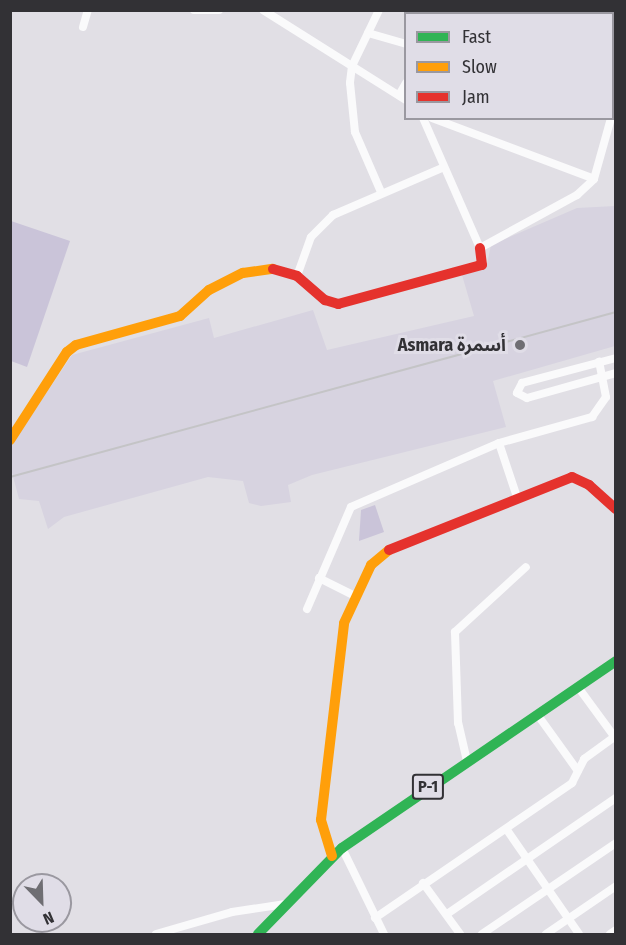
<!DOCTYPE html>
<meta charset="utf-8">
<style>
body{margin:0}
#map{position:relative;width:626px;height:945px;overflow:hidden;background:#e1dfe5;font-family:"Fira Sans Condensed","Noto Sans Arabic",sans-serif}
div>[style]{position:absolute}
.built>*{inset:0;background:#d7d3e0}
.green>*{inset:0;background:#cac4d9}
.street>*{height:8px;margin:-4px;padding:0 4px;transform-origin:4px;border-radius:4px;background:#fafafb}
.fast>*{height:10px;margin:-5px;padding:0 5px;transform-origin:5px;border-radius:5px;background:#30b455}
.slow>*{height:10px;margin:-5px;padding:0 5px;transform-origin:5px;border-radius:5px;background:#ff9f0a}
.jam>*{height:10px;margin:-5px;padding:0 5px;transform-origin:5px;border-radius:5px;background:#e5322d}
.rail>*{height:2px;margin:-1px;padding:0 1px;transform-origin:1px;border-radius:1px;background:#c4c4c6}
.dots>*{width:16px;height:16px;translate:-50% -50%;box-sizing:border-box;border:3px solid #e0dde7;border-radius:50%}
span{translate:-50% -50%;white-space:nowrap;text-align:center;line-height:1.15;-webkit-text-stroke:6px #e0dde7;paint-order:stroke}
.shield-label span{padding:2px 4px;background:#e0dde7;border:2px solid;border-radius:4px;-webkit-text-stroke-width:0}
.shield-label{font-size:16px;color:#323135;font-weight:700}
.poi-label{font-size:18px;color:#323135;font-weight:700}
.right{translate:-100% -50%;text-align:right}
.frame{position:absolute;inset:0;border:12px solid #323135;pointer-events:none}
.legend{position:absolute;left:404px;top:12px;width:210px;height:108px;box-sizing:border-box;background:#e0dde7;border:2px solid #9a98a0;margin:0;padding:8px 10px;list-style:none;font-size:18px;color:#323135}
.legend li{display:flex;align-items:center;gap:12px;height:30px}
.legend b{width:30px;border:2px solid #9a98a0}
.north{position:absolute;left:12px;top:873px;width:60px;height:60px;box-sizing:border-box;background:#e0dde7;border:2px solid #9a98a0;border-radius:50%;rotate:157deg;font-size:16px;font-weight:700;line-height:24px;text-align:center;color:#323135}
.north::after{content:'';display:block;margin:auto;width:21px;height:27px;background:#6f6e73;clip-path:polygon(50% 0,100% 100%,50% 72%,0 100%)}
</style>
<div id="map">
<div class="built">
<div style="clip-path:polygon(615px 206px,615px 346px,493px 381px,506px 427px,312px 475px,288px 485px,291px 502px,261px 506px,249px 503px,243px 481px,208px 477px,64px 517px,48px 529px,39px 501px,19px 499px,11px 469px,10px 447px,72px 355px,209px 318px,214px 338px,313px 310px,327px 350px,474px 316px,462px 275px,486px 269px,491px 245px,577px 208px)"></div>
</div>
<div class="green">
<div style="clip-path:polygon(11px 221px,70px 241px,27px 367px,11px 361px)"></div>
<div style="clip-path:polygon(375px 505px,384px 532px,359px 541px,361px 510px)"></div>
</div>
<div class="street">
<div style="left:194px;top:10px;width:25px"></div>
<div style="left:263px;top:10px;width:169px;rotate:32.2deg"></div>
<div style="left:379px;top:10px;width:62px;rotate:115.7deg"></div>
<div style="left:352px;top:66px;width:17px;rotate:97deg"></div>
<div style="left:350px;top:83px;width:49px;rotate:84.2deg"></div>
<div style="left:355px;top:132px;width:65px;rotate:66.6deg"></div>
<div style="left:83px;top:27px;width:18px;rotate:-74deg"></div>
<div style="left:368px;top:33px;width:40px;rotate:16deg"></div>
<div style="left:399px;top:95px;width:14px;rotate:-60deg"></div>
<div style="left:612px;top:112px;width:12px;rotate:-70deg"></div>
<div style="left:423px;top:118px;width:142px;rotate:66.3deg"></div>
<div style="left:480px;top:248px;width:111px;rotate:-28.7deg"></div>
<div style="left:577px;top:195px;width:23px;rotate:-43deg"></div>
<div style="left:432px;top:118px;width:173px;rotate:20.6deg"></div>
<div style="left:594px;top:179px;width:63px;rotate:-74.4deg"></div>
<div style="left:297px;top:276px;width:41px;rotate:-70.3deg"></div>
<div style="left:311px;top:237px;width:31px;rotate:-45deg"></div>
<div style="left:333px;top:215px;width:119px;rotate:-23.3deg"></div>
<div style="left:616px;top:358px;width:97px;rotate:165.1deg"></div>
<div style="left:522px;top:383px;width:11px;rotate:117deg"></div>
<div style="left:517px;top:393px;width:11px;rotate:27deg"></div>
<div style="left:527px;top:398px;width:92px;rotate:-15.7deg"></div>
<div style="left:499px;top:443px;width:57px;rotate:71.6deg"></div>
<div style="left:319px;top:578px;width:40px;rotate:26.6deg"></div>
<div style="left:307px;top:609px;width:111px;rotate:-66.7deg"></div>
<div style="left:351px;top:507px;width:161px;rotate:-23.4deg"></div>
<div style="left:499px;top:443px;width:97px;rotate:-15.6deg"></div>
<div style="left:592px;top:417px;width:24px;rotate:-55deg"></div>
<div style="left:606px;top:397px;width:36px;rotate:-101deg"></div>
<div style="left:578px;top:687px;width:64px;rotate:53.8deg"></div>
<div style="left:537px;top:714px;width:70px;rotate:54.3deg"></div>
<div style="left:467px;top:761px;width:39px;rotate:-103deg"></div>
<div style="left:458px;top:723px;width:91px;rotate:-91.9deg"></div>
<div style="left:455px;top:632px;width:96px;rotate:-42.5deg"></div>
<div style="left:507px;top:830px;width:126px;rotate:55.3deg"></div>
<div style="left:342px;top:848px;width:96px;rotate:64deg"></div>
<div style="left:423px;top:883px;width:63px;rotate:54deg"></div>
<div style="left:447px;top:914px;width:205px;rotate:-34.5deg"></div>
<div style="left:375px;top:918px;width:239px;rotate:-34.4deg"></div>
<div style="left:572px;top:783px;width:27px;rotate:-63deg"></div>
<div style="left:584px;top:759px;width:37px;rotate:-36deg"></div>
<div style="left:156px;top:934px;width:79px;rotate:-16.1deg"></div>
<div style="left:232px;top:912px;width:54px;rotate:-8.6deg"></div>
<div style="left:482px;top:934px;width:162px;rotate:-34.2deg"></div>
<div style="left:546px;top:934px;width:85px;rotate:-34.4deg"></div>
<div style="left:610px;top:934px;width:7px;rotate:-34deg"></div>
</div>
<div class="fast">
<div style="left:258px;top:934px;width:120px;rotate:-45.7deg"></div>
<div style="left:342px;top:848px;width:332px;rotate:-34.3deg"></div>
</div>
<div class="slow">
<div style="left:10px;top:440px;width:105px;rotate:-57.1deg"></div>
<div style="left:67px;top:352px;width:11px;rotate:-38deg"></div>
<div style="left:76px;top:345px;width:108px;rotate:-15.6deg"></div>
<div style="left:180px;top:316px;width:39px;rotate:-42deg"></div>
<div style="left:209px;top:290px;width:38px;rotate:-27deg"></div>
<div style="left:243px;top:273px;width:30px;rotate:-8deg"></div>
<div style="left:332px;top:856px;width:38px;rotate:-107deg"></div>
<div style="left:321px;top:820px;width:198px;rotate:-83.3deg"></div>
<div style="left:344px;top:623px;width:64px;rotate:-65deg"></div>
<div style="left:371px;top:565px;width:23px;rotate:-40deg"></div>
</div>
<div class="jam">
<div style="left:273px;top:269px;width:25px;rotate:16deg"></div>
<div style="left:297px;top:276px;width:37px;rotate:41deg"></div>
<div style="left:325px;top:300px;width:14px;rotate:17deg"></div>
<div style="left:338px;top:304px;width:149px;rotate:-15.2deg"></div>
<div style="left:482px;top:265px;width:17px;rotate:-97deg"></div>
<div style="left:389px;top:550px;width:197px;rotate:-21.7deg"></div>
<div style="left:572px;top:477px;width:19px;rotate:25deg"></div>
<div style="left:589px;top:485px;width:36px;rotate:42deg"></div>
</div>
<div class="rail">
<div style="left:10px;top:477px;width:628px;rotate:-15.23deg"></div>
</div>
<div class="dots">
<div style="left:520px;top:345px;background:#6f6e73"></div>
</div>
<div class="shield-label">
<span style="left:428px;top:787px">P-1</span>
</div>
<div class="poi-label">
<span class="right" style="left:506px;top:345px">Asmara أسمرة</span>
</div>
<div class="frame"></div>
<ul class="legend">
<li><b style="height:8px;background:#30b455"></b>Fast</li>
<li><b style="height:8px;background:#ff9f0a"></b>Slow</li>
<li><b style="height:8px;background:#e5322d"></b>Jam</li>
</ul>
<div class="north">N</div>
</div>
